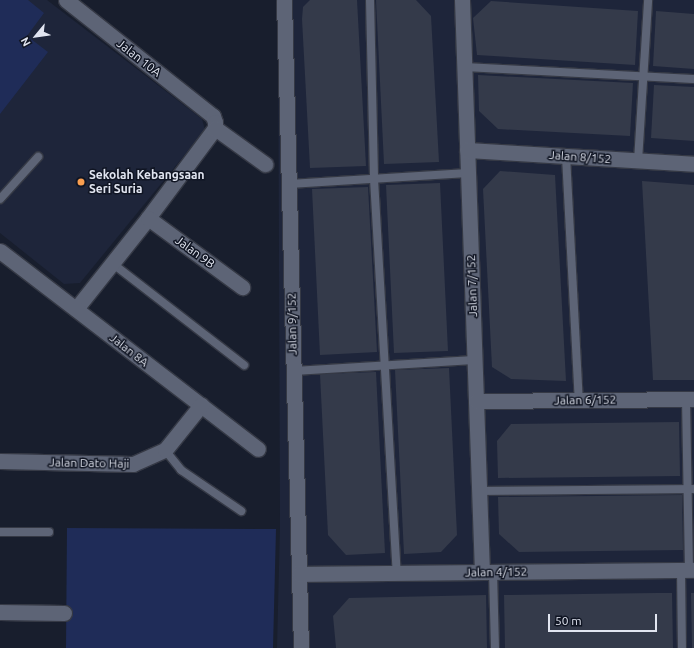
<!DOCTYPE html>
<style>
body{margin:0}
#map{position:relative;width:694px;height:648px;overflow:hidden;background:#181e2d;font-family:Ubuntu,sans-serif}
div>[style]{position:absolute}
.built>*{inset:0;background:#1e253a}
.green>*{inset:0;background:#1f2c58}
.building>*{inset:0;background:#343a4a}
.roads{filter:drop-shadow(1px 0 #353945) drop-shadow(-1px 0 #353945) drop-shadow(0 1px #353945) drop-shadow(0 -1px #353945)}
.lane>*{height:8px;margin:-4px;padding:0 4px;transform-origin:4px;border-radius:4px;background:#5d6476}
.street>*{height:15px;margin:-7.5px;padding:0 7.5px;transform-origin:7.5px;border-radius:7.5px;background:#5d6476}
.dots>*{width:11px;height:11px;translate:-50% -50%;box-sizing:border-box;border:2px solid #101523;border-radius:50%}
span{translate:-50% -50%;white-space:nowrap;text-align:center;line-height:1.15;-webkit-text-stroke:3px #101523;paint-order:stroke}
.street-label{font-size:12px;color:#e1e5f0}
.poi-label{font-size:12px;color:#e1e5f0;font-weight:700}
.left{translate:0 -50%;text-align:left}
.north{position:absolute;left:16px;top:16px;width:40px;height:40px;-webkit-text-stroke:3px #101523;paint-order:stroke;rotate:241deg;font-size:11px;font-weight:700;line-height:16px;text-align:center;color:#e1e5f0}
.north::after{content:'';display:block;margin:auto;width:14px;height:18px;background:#e1e5f0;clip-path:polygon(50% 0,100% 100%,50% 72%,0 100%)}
.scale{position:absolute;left:548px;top:614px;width:109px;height:18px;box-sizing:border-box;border:2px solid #e1e5f0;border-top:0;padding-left:5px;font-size:12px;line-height:14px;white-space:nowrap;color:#e1e5f0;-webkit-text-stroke:3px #101523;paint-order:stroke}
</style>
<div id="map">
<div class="built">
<div style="clip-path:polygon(0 0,47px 0,202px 119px,205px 130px,80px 283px,64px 284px,0 233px)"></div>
<div style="clip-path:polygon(278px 0,694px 0,694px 648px,277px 648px,280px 526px)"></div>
</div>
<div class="green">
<div style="clip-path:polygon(0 0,28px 0,44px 13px,27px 36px,48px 52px,0 114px)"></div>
<div style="clip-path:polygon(67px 528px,276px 529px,273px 648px,66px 648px)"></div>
</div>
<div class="building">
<div style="clip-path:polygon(310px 0,357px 0,366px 166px,310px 168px,302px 19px,303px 7px)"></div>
<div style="clip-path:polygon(376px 0,416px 0,431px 16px,439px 162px,384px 164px)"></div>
<div style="clip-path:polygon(491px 1px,638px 11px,635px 65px,477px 55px,473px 18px)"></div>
<div style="clip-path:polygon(656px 11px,694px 14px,694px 69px,653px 66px)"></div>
<div style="clip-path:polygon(478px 75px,633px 83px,630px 136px,498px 129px,479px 111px)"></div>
<div style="clip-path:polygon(654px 85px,694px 87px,694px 141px,651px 138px)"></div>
<div style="clip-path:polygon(500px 171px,555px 175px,566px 381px,511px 379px,492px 367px,483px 189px)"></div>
<div style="clip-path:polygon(642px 181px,694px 185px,694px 380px,653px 380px)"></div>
<div style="clip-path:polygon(440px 183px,448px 351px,394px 353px,386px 185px)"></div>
<div style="clip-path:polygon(368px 187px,377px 352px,320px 355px,312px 189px)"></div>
<div style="clip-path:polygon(449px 368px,457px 535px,441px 552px,404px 554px,395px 370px)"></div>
<div style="clip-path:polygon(376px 372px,385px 553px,346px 555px,328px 535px,320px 374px)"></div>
<div style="clip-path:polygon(679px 422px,680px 476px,498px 478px,497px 441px,511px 424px)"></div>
<div style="clip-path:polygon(682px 495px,683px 550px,519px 552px,499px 534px,498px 497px)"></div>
<div style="clip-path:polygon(656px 593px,672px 593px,673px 648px,505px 648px,504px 595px)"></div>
<div style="clip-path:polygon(691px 593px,694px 593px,694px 648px,692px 648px)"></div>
<div style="clip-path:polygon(486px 595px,487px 648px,336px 648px,333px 616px,349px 598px)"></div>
</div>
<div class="roads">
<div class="lane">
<div style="left:370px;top:0;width:179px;rotate:88.7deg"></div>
<div style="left:374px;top:179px;width:395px;rotate:86.7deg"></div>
<div style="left:464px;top:67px;width:230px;rotate:3deg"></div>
<div style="left:566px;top:156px;width:244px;rotate:87deg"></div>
<div style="left:638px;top:161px;width:161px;rotate:-86.4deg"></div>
<div style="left:289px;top:184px;width:179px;rotate:-3.5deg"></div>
<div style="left:0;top:199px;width:57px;rotate:-47.9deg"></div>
<div style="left:112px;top:263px;width:167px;rotate:37.7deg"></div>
<div style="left:294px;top:371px;width:180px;rotate:-3.5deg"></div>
<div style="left:686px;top:399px;width:171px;rotate:89deg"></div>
<div style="left:165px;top:450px;width:26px;rotate:51deg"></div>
<div style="left:181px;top:470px;width:73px;rotate:34.3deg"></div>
<div style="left:479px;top:491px;width:215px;rotate:-0.5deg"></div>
<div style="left:0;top:532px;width:49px"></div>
<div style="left:681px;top:570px;width:78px;rotate:89.3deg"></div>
<div style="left:493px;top:572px;width:76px;rotate:88.5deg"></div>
</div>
<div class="street">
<div style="left:66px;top:0;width:187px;rotate:38.3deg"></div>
<div style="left:213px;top:116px;width:6px;rotate:72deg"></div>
<div style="left:215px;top:122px;width:6px;rotate:90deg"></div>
<div style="left:215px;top:128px;width:112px;rotate:126.7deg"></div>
<div style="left:148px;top:218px;width:116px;rotate:128.4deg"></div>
<div style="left:284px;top:0;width:648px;rotate:88.5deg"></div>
<div style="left:462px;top:0;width:572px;rotate:88deg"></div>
<div style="left:215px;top:128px;width:62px;rotate:35.8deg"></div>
<div style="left:467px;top:150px;width:227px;rotate:3.5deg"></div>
<div style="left:148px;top:218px;width:117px;rotate:36.3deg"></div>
<div style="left:0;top:251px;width:325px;rotate:37.5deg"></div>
<div style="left:476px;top:401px;width:218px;rotate:-0.5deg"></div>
<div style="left:0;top:461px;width:133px;rotate:1.3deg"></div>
<div style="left:133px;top:464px;width:35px;rotate:-24deg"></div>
<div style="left:165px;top:450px;width:58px;rotate:-51.3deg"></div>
<div style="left:299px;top:574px;width:395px;rotate:-0.6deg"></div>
<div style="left:0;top:612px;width:64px;rotate:0.9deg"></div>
</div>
</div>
<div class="dots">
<div style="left:81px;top:182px;background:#fa9f50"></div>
</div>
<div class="street-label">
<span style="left:139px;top:58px;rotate:38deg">Jalan 10A</span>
<span style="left:580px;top:157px;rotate:4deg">Jalan 8/152</span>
<span style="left:195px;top:252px;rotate:36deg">Jalan 9B</span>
<span style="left:472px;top:286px;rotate:-92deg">Jalan 7/152</span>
<span style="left:292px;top:324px;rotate:-91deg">Jalan 9/152</span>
<span style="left:129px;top:350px;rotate:38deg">Jalan 8A</span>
<span style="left:585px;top:400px;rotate:-1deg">Jalan 6/152</span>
<span style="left:89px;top:463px;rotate:1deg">Jalan Dato Haji</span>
<span style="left:496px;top:572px;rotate:-1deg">Jalan 4/152</span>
</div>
<div class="poi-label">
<span class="left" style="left:89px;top:182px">Sekolah Kebangsaan<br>Seri Suria</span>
</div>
<div class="north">N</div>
<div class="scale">50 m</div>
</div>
